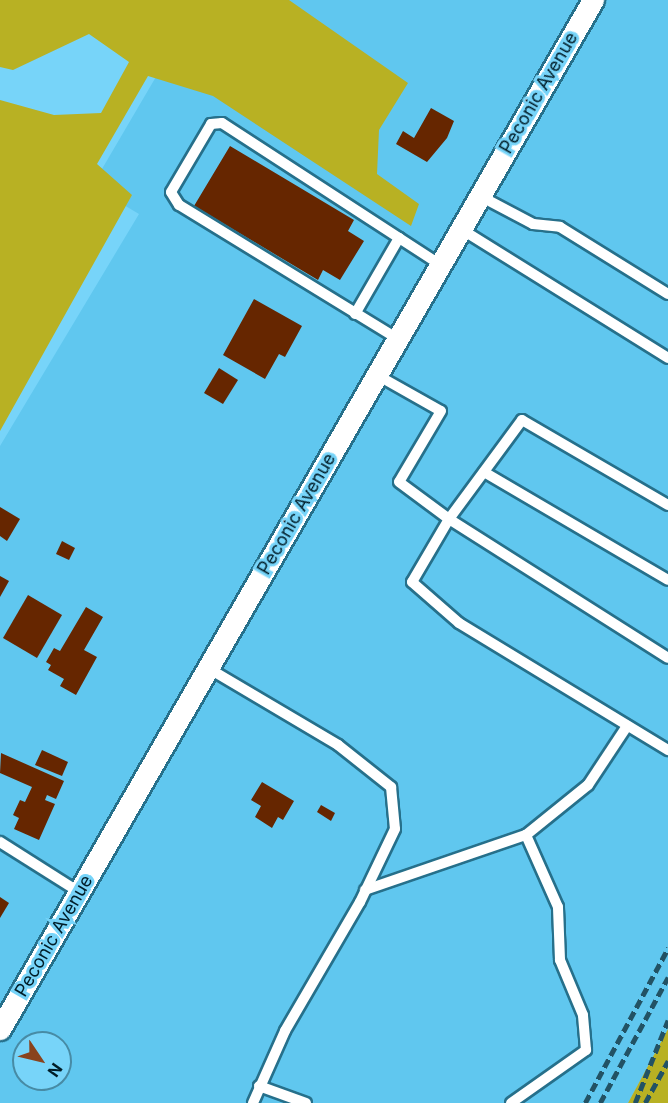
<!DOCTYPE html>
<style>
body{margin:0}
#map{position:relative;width:668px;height:1103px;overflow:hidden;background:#77d4f9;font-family:Inter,sans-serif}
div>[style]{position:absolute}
.built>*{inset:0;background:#60c7ef}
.green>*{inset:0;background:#b8b123}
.building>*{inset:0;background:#662600}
.roads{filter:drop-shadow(2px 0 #26708b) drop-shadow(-2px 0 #26708b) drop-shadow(0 2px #26708b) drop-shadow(0 -2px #26708b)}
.service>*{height:10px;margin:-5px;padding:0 5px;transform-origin:5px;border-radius:5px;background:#fff}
.minor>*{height:21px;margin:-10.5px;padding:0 10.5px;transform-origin:10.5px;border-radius:10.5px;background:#fff}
.rail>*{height:4.5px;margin-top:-2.25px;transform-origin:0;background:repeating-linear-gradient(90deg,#225264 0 9px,transparent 0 13.5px)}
span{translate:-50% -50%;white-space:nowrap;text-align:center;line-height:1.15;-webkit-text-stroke:6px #77d4f9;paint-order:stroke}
.street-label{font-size:18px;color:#001d28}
.north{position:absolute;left:12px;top:1031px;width:60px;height:60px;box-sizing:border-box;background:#77d4f9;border:2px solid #478ba5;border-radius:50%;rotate:125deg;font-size:16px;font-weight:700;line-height:24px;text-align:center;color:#001d28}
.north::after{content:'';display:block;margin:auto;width:21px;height:27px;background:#89431d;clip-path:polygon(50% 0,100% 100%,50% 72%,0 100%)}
</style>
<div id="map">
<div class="built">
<div style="clip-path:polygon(evenodd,201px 0,668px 0,668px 1029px,628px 1103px,0 1103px,0 446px,139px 214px,92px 186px,201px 0,24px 1043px,60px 1043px,60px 1079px,24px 1079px,24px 1043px)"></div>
</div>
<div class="green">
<div style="clip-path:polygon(0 0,289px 0,408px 83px,379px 130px,377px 174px,419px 204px,411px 226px,213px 96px,148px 76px,97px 164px,132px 195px,0 431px,0 100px,54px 115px,101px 113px,129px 62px,89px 34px,13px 70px,0 67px)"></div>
<div style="clip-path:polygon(668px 1029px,668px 1103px,628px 1103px)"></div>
</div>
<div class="building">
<div style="clip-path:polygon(431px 108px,454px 121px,447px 138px,427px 162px,396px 144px,403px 131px,414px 138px)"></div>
<div style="clip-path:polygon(230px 146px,354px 220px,348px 231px,364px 241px,340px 280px,323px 270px,318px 280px,194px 206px)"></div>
<div style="clip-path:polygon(254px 299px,302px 326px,285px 357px,279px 354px,265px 379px,223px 355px)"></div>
<div style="clip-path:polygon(219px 368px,238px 380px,223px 404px,204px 393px)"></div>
<div style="clip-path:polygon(0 507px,20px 519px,7px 541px,0 536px)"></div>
<div style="clip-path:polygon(62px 541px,75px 548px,69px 560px,56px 554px)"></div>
<div style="clip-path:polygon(0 576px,9px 581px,0 597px)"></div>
<div style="clip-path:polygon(28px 595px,62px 615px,37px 658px,3px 638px)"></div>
<div style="clip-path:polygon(86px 607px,103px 617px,84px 650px,97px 657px,76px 695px,60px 686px,64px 679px,48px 670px,51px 665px,46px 662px,54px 648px,60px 651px)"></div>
<div style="clip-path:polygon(42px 750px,68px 762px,62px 776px,35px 765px)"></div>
<div style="clip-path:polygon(1px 753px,64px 781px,56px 799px,47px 795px,45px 800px,55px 804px,39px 840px,14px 829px,19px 818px,13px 815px,20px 800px,25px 802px,32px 787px,0 773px)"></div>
<div style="clip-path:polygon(262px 782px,294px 801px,283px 820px,278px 817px,272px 828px,255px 817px,261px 806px,251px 800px)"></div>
<div style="clip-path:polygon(321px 805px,335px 813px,331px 821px,317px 812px)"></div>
<div style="clip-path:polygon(0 897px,9px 903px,0 918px)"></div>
</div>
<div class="roads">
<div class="service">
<div style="left:480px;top:196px;width:60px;rotate:27.8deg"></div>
<div style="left:533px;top:224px;width:27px;rotate:6deg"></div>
<div style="left:560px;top:227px;width:127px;rotate:31.8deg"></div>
<div style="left:461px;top:229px;width:244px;rotate:31.9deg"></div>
<div style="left:355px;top:314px;width:88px;rotate:-59.9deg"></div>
<div style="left:398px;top:339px;width:257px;rotate:-148.5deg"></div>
<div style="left:179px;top:205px;width:15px;rotate:-122deg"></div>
<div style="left:171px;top:192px;width:79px;rotate:-59.5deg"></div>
<div style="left:211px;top:124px;width:11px;rotate:-5deg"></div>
<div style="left:222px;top:123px;width:261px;rotate:33deg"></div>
<div style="left:377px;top:375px;width:73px;rotate:29.4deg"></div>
<div style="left:441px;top:411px;width:82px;rotate:120.6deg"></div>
<div style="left:399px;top:482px;width:62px;rotate:36.5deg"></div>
<div style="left:449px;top:519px;width:73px;rotate:120.4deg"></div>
<div style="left:412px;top:582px;width:62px;rotate:41.1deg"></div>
<div style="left:459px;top:623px;width:245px;rotate:31.3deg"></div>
<div style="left:484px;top:472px;width:213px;rotate:30.4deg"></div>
<div style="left:668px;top:505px;width:169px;rotate:-149.8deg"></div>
<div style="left:522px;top:420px;width:123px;rotate:126.4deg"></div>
<div style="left:449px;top:519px;width:259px;rotate:32.4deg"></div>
<div style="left:208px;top:668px;width:151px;rotate:30.6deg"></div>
<div style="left:338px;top:745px;width:68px;rotate:38.4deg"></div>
<div style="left:391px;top:787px;width:42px;rotate:84.6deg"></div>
<div style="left:395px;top:829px;width:81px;rotate:115.6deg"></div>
<div style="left:360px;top:902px;width:149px;rotate:120.2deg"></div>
<div style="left:285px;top:1031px;width:79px;rotate:114deg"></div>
<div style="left:0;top:842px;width:93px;rotate:32.3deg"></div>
<div style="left:365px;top:890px;width:170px;rotate:-18.9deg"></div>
<div style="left:259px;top:1086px;width:50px;rotate:19.9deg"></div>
<div style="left:511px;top:1103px;width:92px;rotate:-35.2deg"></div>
<div style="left:586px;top:1050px;width:35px;rotate:-95deg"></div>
<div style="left:583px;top:1015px;width:60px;rotate:-112.7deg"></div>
<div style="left:560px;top:960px;width:53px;rotate:-92.2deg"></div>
<div style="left:558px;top:907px;width:79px;rotate:-114deg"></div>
<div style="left:526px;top:835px;width:80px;rotate:-38.9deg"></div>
<div style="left:588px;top:785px;width:71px;rotate:-56.5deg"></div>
</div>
<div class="minor">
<div style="left:0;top:1029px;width:1188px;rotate:-60.05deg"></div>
</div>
</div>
<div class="rail">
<div style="left:585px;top:1103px;width:176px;rotate:-61.8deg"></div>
<div style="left:600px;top:1103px;width:143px;rotate:-61.6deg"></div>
<div style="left:635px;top:1103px;width:89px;rotate:-68.3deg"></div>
<div style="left:645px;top:1103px;width:48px;rotate:-61.3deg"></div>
</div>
<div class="street-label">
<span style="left:539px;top:93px;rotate:-60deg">Peconic Avenue</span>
<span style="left:297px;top:514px;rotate:-60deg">Peconic Avenue</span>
<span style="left:54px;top:936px;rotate:-60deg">Peconic Avenue</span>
</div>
<div class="north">N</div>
</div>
